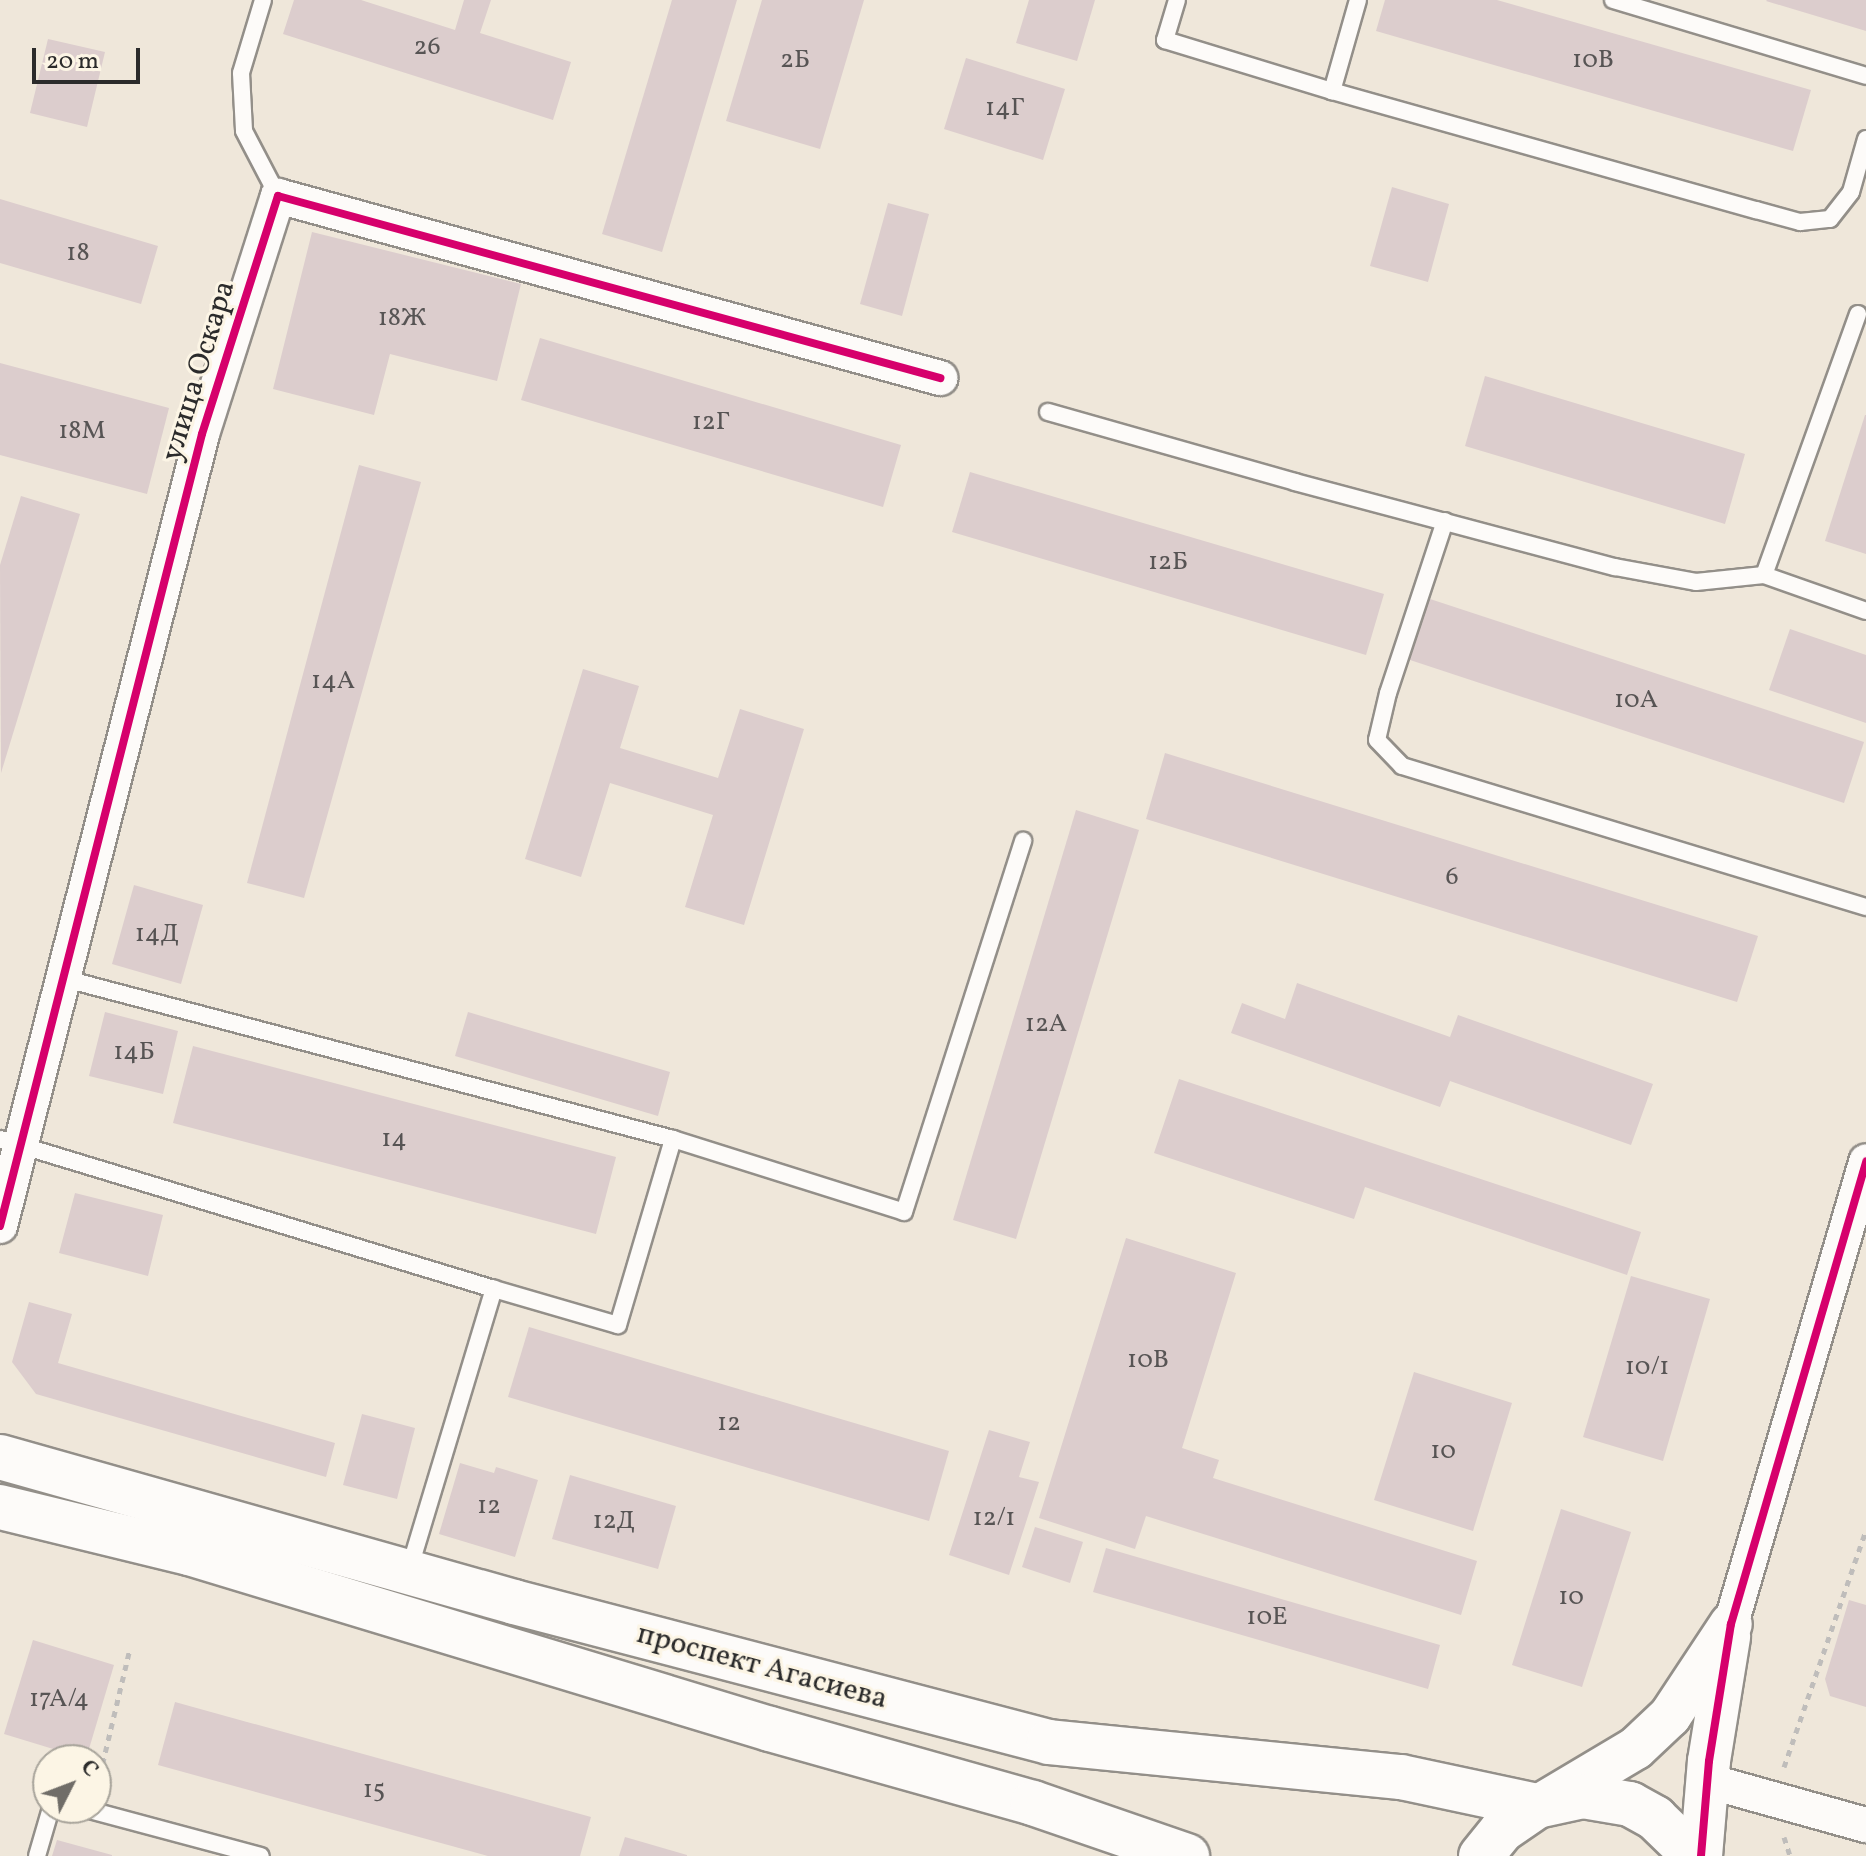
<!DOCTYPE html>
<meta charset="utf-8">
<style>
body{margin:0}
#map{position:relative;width:1866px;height:1856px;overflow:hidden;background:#efe7da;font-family:Vollkorn,serif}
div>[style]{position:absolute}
.building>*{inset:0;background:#dccdcd}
.path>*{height:5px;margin-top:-2.5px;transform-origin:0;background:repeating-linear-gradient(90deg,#bfbdbb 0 6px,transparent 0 12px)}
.roads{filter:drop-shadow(2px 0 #938f89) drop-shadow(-2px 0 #938f89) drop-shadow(0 2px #938f89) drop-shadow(0 -2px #938f89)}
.service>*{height:16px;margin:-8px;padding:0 8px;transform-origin:8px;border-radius:8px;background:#fdfbf9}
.minor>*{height:34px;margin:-17px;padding:0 17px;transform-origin:17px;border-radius:17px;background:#fdfbf9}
.tertiary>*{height:42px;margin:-21px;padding:0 21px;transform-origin:21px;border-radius:21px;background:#fdfbf9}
.secondary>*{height:44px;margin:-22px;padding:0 22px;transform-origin:22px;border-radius:22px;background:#fdfbf9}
.cycleway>*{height:8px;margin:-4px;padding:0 4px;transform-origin:4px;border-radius:4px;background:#d6006c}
span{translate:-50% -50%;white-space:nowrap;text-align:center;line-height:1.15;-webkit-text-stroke:6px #fcf5e5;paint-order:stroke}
.number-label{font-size:26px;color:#575454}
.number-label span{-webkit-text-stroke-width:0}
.street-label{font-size:30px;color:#2b2b2b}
.north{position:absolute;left:32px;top:1744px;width:80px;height:80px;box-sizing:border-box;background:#fcf5e5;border:2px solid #a8a49b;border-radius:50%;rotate:48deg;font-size:22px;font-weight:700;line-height:32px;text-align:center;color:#2b2b2b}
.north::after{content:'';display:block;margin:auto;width:28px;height:36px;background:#706d68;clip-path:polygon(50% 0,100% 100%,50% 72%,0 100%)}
.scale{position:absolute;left:32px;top:48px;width:108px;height:36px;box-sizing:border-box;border:4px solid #2b2b2b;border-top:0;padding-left:10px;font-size:24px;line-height:28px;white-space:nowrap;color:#2b2b2b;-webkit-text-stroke:6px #fcf5e5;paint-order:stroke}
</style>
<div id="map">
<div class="building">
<div style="clip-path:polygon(294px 0,361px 0,455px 30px,464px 0,491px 0,480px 33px,571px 62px,553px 120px,283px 34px)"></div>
<div style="clip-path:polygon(672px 0,737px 0,662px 252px,602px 234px)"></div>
<div style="clip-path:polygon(762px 0,864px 0,820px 149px,726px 121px)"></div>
<div style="clip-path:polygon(1029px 0,1095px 0,1077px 61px,1016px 43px)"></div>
<div style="clip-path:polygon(1385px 0,1497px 0,1811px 90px,1793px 151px,1376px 31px)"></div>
<div style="clip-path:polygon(1767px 0,1866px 0,1866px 31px,1766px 1px)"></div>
<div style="clip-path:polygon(48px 39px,105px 52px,87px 127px,30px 113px)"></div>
<div style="clip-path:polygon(966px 58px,1065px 89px,1043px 160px,944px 129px)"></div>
<div style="clip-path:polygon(1392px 187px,1449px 204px,1428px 282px,1370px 266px)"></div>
<div style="clip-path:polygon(0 199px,158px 246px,141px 304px,0 263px)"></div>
<div style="clip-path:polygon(888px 203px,929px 214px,902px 316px,860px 304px)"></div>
<div style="clip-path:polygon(312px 232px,521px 284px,497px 381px,390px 354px,374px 415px,273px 389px)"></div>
<div style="clip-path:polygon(540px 338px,901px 445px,883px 507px,521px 400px)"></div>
<div style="clip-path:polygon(0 363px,169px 408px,147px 494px,0 455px)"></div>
<div style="clip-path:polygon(1485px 376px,1745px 454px,1725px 524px,1465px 446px)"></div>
<div style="clip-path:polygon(1865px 415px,1866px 415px,1866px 554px,1825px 541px)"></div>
<div style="clip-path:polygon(359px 465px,421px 482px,304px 898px,247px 883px)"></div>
<div style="clip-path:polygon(970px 472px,1384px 594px,1366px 655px,952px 532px)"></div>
<div style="clip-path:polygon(21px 496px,80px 514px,1px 773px,0 565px)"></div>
<div style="clip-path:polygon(1427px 598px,1864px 742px,1844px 803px,1407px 659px)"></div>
<div style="clip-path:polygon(1790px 629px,1866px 655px,1866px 723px,1769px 690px)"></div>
<div style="clip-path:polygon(583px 669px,639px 686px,620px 748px,718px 778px,740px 709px,804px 729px,744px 925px,685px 907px,713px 815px,610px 783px,581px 877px,525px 859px)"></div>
<div style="clip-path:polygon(1165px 753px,1758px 936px,1737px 1002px,1146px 819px)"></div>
<div style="clip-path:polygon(1076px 810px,1139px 830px,1016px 1239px,953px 1220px)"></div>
<div style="clip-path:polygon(134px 885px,203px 905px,181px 984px,112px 964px)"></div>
<div style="clip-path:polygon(1297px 983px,1450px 1037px,1458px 1015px,1653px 1084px,1631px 1145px,1450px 1081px,1440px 1107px,1231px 1033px,1242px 1003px,1285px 1019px)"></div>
<div style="clip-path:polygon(105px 1012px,178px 1031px,163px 1094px,89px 1076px)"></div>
<div style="clip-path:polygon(468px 1012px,670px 1072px,658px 1116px,455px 1056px)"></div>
<div style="clip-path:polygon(193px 1046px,616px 1157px,596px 1234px,173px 1123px)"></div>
<div style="clip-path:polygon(1179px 1079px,1641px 1232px,1627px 1275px,1365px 1187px,1354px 1219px,1154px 1153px)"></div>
<div style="clip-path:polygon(75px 1193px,163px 1215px,148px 1276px,59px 1253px)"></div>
<div style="clip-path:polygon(1126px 1238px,1236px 1273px,1182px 1448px,1219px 1460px,1213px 1478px,1477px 1561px,1461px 1615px,1146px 1516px,1135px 1549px,1039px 1518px)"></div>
<div style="clip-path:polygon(1631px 1276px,1710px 1299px,1663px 1461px,1583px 1437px)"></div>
<div style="clip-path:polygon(29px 1302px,72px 1314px,58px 1363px,335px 1443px,326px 1477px,36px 1394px,12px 1362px)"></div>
<div style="clip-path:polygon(529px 1327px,949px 1451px,929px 1521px,508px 1397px)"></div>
<div style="clip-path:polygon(1414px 1372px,1512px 1403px,1473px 1531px,1374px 1500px)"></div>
<div style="clip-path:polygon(362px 1414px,415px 1428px,397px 1499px,343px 1485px)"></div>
<div style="clip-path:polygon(989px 1430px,1030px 1442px,1019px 1477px,1039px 1482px,1009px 1575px,949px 1555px)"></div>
<div style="clip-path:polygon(460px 1463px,494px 1473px,496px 1467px,538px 1480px,515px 1557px,439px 1534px)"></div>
<div style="clip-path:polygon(570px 1475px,676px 1506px,658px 1569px,552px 1539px)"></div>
<div style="clip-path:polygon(1561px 1509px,1631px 1532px,1582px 1687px,1512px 1665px)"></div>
<div style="clip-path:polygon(1035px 1527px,1083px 1542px,1070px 1583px,1022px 1567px)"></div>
<div style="clip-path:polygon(1106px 1548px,1440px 1645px,1428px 1689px,1093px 1592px)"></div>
<div style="clip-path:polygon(1849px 1600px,1866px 1605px,1866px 1707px,1830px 1696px,1825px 1679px)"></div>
<div style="clip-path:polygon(33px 1640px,114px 1665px,86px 1759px,4px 1734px)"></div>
<div style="clip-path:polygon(175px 1702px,591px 1817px,580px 1856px,488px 1856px,158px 1765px)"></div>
<div style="clip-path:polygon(625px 1837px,687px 1855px,687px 1856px,619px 1856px)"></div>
<div style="clip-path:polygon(57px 1840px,112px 1855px,112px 1856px,52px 1856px)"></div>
</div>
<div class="path">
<div style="left:1784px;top:1767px;width:251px;rotate:-70.9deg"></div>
<div style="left:97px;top:1787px;width:143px;rotate:-76.6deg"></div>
<div style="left:1784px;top:1837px;width:20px;rotate:72deg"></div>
</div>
<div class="roads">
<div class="service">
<div style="left:263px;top:0;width:76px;rotate:106.8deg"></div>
<div style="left:241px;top:73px;width:58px;rotate:87deg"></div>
<div style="left:244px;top:131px;width:73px;rotate:62.4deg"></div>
<div style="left:1177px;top:0;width:42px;rotate:106.7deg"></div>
<div style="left:1165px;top:40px;width:175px;rotate:17deg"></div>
<div style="left:1358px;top:0;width:95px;rotate:105.9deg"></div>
<div style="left:1332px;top:91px;width:440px;rotate:15.7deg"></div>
<div style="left:1756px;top:210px;width:46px;rotate:15.3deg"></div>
<div style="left:1800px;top:222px;width:30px;rotate:-6deg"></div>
<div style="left:1830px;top:219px;width:34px;rotate:-52deg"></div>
<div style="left:1851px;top:192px;width:55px;rotate:-74.2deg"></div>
<div style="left:1613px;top:0;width:264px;rotate:16.7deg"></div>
<div style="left:1858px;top:314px;width:277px;rotate:109.8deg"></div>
<div style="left:1764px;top:575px;width:108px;rotate:19.4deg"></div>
<div style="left:1048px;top:412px;width:257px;rotate:15.8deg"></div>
<div style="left:1295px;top:482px;width:331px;rotate:14.9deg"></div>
<div style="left:1615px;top:567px;width:82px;rotate:10.5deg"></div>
<div style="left:1696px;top:582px;width:68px;rotate:-5.9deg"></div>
<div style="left:1445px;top:521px;width:181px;rotate:108.3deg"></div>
<div style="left:1388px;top:693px;width:48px;rotate:103.2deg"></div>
<div style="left:1377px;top:740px;width:36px;rotate:46deg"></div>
<div style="left:1402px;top:766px;width:485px;rotate:16.9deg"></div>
<div style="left:62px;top:978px;width:632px;rotate:14.76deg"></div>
<div style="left:0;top:1139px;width:516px;rotate:16.89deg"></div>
<div style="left:409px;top:1570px;width:294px;rotate:-73.2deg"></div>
<div style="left:494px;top:1289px;width:129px;rotate:16.2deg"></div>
<div style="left:618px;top:1325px;width:194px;rotate:-73.5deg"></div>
<div style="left:673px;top:1139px;width:242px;rotate:17.5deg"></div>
<div style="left:904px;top:1212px;width:390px;rotate:-72.2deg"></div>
<div style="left:82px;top:1808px;width:185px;rotate:15deg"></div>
<div style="left:37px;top:1856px;width:50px;rotate:-73.7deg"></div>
</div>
<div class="minor">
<div style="left:0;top:1226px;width:817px;rotate:-75.69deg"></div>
<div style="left:202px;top:434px;width:250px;rotate:-72.3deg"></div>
<div style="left:278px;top:196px;width:687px;rotate:15.37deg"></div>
<div style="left:1731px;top:1624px;width:482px;rotate:-73.7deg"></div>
<div style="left:1708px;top:1781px;width:164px;rotate:15.6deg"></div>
</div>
<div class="tertiary">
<div style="left:1542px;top:1804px;width:109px;rotate:-30.8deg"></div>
<div style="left:1636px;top:1748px;width:47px;rotate:-43.3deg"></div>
<div style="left:1670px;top:1716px;width:110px;rotate:-56.5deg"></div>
<div style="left:1701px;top:1856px;width:95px;rotate:-85.2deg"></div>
<div style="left:1709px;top:1761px;width:126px;rotate:-80.8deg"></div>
</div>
<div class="secondary">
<div style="left:0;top:1457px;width:534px;rotate:15.75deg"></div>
<div style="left:514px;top:1602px;width:553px;rotate:14.66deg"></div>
<div style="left:1049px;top:1742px;width:354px;rotate:5.7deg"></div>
<div style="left:1401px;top:1777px;width:139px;rotate:12deg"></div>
<div style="left:0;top:1507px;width:195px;rotate:13.7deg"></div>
<div style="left:189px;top:1553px;width:607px;rotate:16.85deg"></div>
<div style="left:770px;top:1729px;width:273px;rotate:15.7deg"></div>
<div style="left:1033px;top:1803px;width:163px;rotate:19deg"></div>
<div style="left:1481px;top:1856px;width:33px;rotate:-51deg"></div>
<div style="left:1502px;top:1830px;width:42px;rotate:-34.4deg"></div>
<div style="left:1537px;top:1806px;width:47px;rotate:-12.3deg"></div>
<div style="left:1583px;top:1796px;width:48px;rotate:9.7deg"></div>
<div style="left:1630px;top:1804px;width:29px;rotate:29deg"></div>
<div style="left:1655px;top:1818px;width:45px;rotate:44.1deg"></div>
<div style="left:1687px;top:1849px;width:7px;rotate:74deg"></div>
</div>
</div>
<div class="cycleway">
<div style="left:0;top:1226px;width:817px;rotate:-75.69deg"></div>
<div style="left:202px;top:434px;width:250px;rotate:-72.3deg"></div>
<div style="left:278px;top:196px;width:687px;rotate:15.37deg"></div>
<div style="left:1701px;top:1856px;width:95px;rotate:-85.2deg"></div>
<div style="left:1709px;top:1761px;width:139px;rotate:-80.9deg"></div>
<div style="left:1731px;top:1624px;width:482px;rotate:-73.7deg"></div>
</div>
<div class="number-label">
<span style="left:427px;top:48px">26</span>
<span style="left:795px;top:61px">2Б</span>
<span style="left:1593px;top:61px">10В</span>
<span style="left:1005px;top:109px">14Г</span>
<span style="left:78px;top:254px">18</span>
<span style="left:402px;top:319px">18Ж</span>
<span style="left:711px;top:423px">12Г</span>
<span style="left:82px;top:432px">18М</span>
<span style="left:1168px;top:563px">12Б</span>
<span style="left:333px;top:682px">14А</span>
<span style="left:1636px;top:701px">10А</span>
<span style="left:1452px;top:878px">6</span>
<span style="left:157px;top:935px">14Д</span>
<span style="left:1046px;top:1025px">12А</span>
<span style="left:134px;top:1053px">14Б</span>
<span style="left:394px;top:1140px">14</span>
<span style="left:1148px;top:1361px">10В</span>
<span style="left:1647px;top:1368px">10/1</span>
<span style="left:729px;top:1424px">12</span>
<span style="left:1443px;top:1452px">10</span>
<span style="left:489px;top:1507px">12</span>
<span style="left:994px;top:1519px">12/1</span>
<span style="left:614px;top:1522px">12Д</span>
<span style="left:1571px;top:1598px">10</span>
<span style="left:1267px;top:1618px">10Е</span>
<span style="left:59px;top:1700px">17А/4</span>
<span style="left:374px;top:1791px">15</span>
</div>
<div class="street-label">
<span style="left:199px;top:371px;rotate:-73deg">улица Оскара</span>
<span style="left:762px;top:1667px;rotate:15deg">проспект Агасиева</span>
</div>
<div class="north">С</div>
<div class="scale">20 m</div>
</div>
